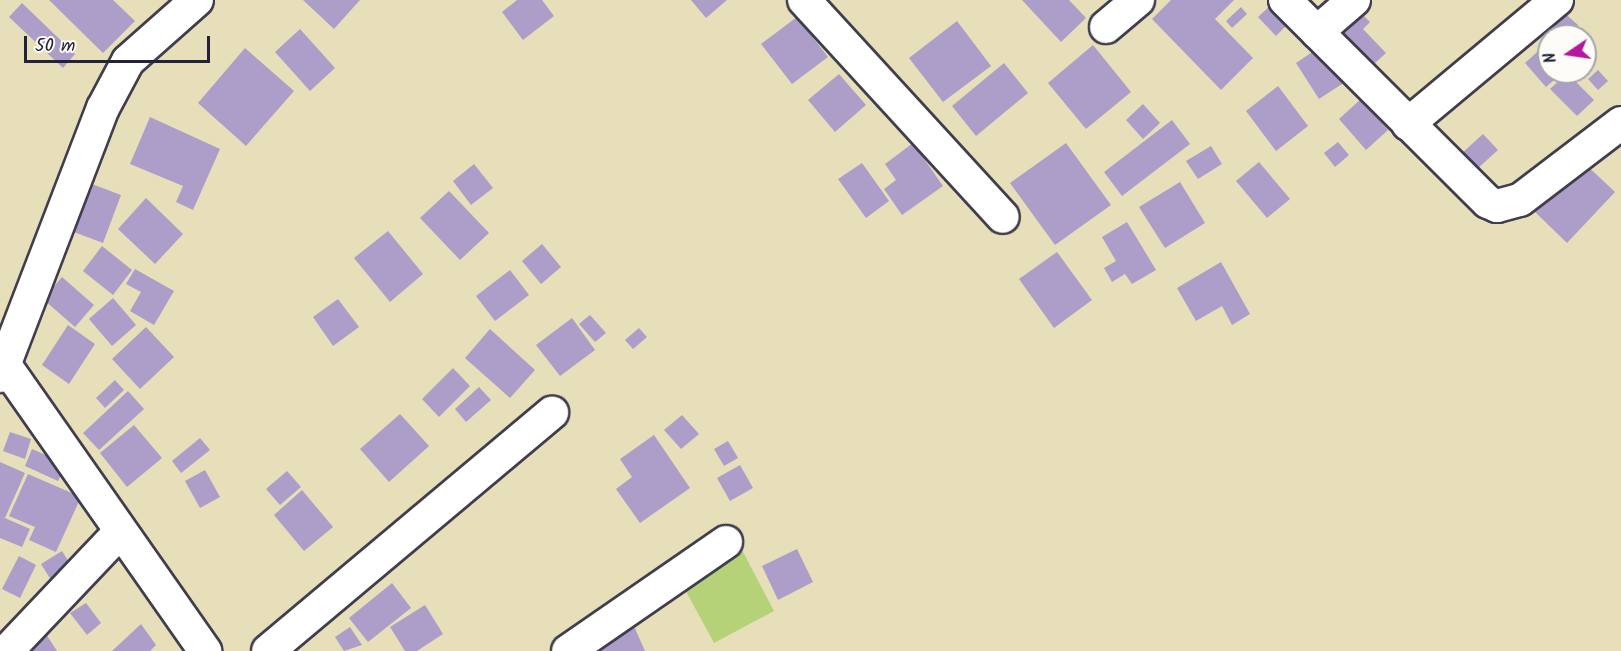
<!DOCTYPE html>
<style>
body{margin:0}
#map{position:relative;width:1621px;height:651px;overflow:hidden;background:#e7dfba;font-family:Kalam,sans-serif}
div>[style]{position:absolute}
.green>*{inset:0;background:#b5d279}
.building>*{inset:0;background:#ac9dc9}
.roads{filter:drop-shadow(2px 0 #403e4e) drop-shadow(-2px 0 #403e4e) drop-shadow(0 2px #403e4e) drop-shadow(0 -2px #403e4e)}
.minor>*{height:32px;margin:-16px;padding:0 16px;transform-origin:16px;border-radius:16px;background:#fff}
span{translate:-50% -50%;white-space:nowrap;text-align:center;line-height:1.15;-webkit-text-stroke:4.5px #fdfcf7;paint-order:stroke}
.north{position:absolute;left:1537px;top:24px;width:60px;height:60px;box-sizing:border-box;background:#fdfcf7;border:2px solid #a5a5ac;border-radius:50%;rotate:257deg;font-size:16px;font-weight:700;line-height:24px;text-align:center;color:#22223b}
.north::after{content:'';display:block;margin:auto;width:21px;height:27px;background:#b5179e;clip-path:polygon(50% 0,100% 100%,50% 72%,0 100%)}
.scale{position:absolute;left:24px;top:36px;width:186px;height:27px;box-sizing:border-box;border:3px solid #22223b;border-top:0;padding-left:8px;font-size:18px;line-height:21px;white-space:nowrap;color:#22223b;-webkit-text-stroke:4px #fdfcf7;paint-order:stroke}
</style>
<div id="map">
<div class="green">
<div style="clip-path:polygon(742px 550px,774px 611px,714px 643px,681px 582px)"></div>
</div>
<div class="building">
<div style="clip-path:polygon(49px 0,113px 0,135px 21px,103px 53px)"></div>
<div style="clip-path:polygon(303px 0,360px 0,334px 29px)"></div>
<div style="clip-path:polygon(517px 0,542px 0,554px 16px,523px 40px,502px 12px)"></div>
<div style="clip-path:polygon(691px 0,727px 0,706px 18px)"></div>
<div style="clip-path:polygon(1022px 0,1069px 0,1086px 18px,1061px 42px)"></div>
<div style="clip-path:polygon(1171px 0,1234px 0,1215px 19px,1253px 58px,1221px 90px,1152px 19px)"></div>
<div style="clip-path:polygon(22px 3px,75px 54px,63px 68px,9px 17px)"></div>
<div style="clip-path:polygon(1273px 3px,1290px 22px,1276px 36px,1258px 17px)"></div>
<div style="clip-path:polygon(1241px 7px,1247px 14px,1232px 28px,1226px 21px)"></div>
<div style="clip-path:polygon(1561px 10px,1578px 25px,1567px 36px,1549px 23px)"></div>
<div style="clip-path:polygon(1361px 13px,1370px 22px,1363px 29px,1386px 53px,1373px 65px,1335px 24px)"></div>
<div style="clip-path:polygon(797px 17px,828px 57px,792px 84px,761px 44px)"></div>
<div style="clip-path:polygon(957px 21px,991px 66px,943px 102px,909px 58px)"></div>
<div style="clip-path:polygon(300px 29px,335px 68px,310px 91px,275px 52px)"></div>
<div style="clip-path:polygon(1546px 44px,1549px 72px,1563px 72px,1546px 87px,1525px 63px)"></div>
<div style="clip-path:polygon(1093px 45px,1131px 92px,1086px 129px,1048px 83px)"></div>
<div style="clip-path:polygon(1321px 46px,1345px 82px,1319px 99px,1296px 63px)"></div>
<div style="clip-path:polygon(245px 48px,294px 91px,246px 146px,198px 103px)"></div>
<div style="clip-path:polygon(1585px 56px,1594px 66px,1581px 77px,1577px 72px,1585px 72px)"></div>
<div style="clip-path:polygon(1004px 63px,1028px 93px,976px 136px,952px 106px)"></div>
<div style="clip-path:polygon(1598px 70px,1608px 81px,1598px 90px,1588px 79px)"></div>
<div style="clip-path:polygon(1567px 73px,1594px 100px,1577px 116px,1550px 89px)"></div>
<div style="clip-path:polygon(839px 74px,866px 105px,835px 132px,808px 100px)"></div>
<div style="clip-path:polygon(1278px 86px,1308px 126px,1276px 151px,1246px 111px)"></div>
<div style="clip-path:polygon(1361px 99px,1388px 130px,1366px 150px,1339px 119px)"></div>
<div style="clip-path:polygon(1143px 104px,1160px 123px,1143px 139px,1126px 120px)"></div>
<div style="clip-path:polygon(150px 117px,220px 149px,193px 210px,176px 202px,183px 186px,130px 164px)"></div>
<div style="clip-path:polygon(1172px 120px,1190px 144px,1122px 196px,1104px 172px)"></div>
<div style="clip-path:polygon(1483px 134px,1498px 150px,1477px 169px,1462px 153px)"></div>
<div style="clip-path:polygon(1338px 142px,1349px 155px,1335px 167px,1324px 153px)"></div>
<div style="clip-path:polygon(913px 143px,943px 186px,902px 215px,884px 189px,896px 180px,885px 164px)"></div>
<div style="clip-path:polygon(1066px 143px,1111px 205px,1055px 245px,1010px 183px)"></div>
<div style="clip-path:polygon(1211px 146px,1222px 164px,1198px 179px,1186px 161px)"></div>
<div style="clip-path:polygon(1582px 161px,1615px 192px,1567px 243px,1533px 210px)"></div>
<div style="clip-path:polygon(1259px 162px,1290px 199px,1267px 218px,1236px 181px)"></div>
<div style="clip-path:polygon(862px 163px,889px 201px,866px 218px,838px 179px)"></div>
<div style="clip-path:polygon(474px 164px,493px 188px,471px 205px,453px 181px)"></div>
<div style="clip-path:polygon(84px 181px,121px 195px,103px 243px,66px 229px)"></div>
<div style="clip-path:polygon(1180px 182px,1205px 223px,1165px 248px,1139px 207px)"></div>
<div style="clip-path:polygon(449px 191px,489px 233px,460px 260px,420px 218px)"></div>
<div style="clip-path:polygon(146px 198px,183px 234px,155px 264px,118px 229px)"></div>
<div style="clip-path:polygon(1127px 222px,1156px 270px,1132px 284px,1125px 274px,1112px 282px,1104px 268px,1116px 261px,1102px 237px)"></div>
<div style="clip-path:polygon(388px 231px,423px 274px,390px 302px,354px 258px)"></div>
<div style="clip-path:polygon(542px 244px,561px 267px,541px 284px,522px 261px)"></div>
<div style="clip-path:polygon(102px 246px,132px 270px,113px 295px,83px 271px)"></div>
<div style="clip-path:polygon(1057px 252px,1092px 300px,1054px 328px,1019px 279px)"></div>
<div style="clip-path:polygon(1221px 262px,1250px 314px,1232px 325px,1222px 306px,1196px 321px,1177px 288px)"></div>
<div style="clip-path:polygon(135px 269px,174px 291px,154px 325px,130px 311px,141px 292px,126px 284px)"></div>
<div style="clip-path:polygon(510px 270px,529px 295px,495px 321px,476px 296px)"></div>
<div style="clip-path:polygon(62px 277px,94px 305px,75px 327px,43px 299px)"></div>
<div style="clip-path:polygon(113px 298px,136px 325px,112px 346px,89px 319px)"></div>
<div style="clip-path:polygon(338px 299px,359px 327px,333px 346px,313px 317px)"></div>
<div style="clip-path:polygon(590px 315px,606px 333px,595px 342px,579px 324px)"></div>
<div style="clip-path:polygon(572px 318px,595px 350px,560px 376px,536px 345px)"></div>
<div style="clip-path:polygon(68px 325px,95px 344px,69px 384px,42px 365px)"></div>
<div style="clip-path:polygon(146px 327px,174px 357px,140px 389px,112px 359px)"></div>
<div style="clip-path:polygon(639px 328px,647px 337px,633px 349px,625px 340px)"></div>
<div style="clip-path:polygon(490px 329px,535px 370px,510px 398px,465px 358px)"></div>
<div style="clip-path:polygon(453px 368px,470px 386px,439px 417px,422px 399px)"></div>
<div style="clip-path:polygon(115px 380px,124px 390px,105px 408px,96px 398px)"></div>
<div style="clip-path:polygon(479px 387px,491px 400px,466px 422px,455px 409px)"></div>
<div style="clip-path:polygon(128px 391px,144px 409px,99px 450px,83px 433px)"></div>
<div style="clip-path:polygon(400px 414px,429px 446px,389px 482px,360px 449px)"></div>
<div style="clip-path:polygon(682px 415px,699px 434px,681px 449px,664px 430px)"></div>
<div style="clip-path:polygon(134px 425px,162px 458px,127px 487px,100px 453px)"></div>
<div style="clip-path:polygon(10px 432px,31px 439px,25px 459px,3px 451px)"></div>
<div style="clip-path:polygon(654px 435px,690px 488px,640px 523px,616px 489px,632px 477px,620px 459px)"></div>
<div style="clip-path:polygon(200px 438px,210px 450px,181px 473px,172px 461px)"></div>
<div style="clip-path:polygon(728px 441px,738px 458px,724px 466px,714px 449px)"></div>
<div style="clip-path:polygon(32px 449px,66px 464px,58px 481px,25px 466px)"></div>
<div style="clip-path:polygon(0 462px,25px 473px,5px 518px,30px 529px,22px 547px,0 538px)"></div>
<div style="clip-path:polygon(740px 465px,753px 488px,730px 501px,717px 478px)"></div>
<div style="clip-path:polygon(205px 470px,220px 497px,200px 508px,185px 481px)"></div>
<div style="clip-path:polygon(287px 471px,301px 487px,280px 505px,266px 489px)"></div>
<div style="clip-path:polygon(28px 474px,81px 497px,56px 552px,29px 540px,35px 527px,9px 516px)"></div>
<div style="clip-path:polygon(302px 490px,333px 527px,304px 551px,274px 515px)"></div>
<div style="clip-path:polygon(797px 549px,813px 582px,778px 600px,762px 566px)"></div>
<div style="clip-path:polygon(62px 551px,72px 567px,51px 580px,41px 564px)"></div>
<div style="clip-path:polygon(19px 556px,36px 565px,20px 598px,2px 589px)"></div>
<div style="clip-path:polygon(392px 583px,411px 608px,368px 642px,349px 618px)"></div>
<div style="clip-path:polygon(86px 603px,101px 623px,87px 635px,70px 613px)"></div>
<div style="clip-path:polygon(425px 605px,443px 634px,417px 651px,405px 651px,390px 627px)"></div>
<div style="clip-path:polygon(141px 624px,156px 645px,150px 651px,112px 651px)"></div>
<div style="clip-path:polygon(633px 624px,645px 651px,602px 651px,597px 640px)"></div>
<div style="clip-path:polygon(350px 627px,362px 645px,344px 651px,335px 637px)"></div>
<div style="clip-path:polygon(42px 628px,57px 651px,19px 651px)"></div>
</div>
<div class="roads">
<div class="minor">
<div style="left:804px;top:0;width:294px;rotate:47.5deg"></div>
<div style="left:1285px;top:0;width:286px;rotate:44.9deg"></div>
<div style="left:1488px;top:202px;width:10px;rotate:24deg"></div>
<div style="left:1497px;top:206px;width:24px;rotate:-15deg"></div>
<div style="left:1520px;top:200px;width:127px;rotate:-37.3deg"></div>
<div style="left:1106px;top:27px;width:42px;rotate:-40.2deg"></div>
<div style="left:1317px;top:32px;width:49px;rotate:-40.9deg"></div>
<div style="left:1408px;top:124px;width:194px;rotate:-39.8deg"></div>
<div style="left:0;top:358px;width:358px;rotate:55deg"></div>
<div style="left:0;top:376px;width:287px;rotate:-69deg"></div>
<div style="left:103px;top:108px;width:53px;rotate:-62deg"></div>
<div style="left:128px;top:61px;width:92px;rotate:-41.5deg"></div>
<div style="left:7px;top:651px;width:163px;rotate:-46.5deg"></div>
<div style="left:268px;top:651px;width:371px;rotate:-40deg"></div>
<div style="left:568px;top:651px;width:192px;rotate:-34.6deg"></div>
</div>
</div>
<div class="north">N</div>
<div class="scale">50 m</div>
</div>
